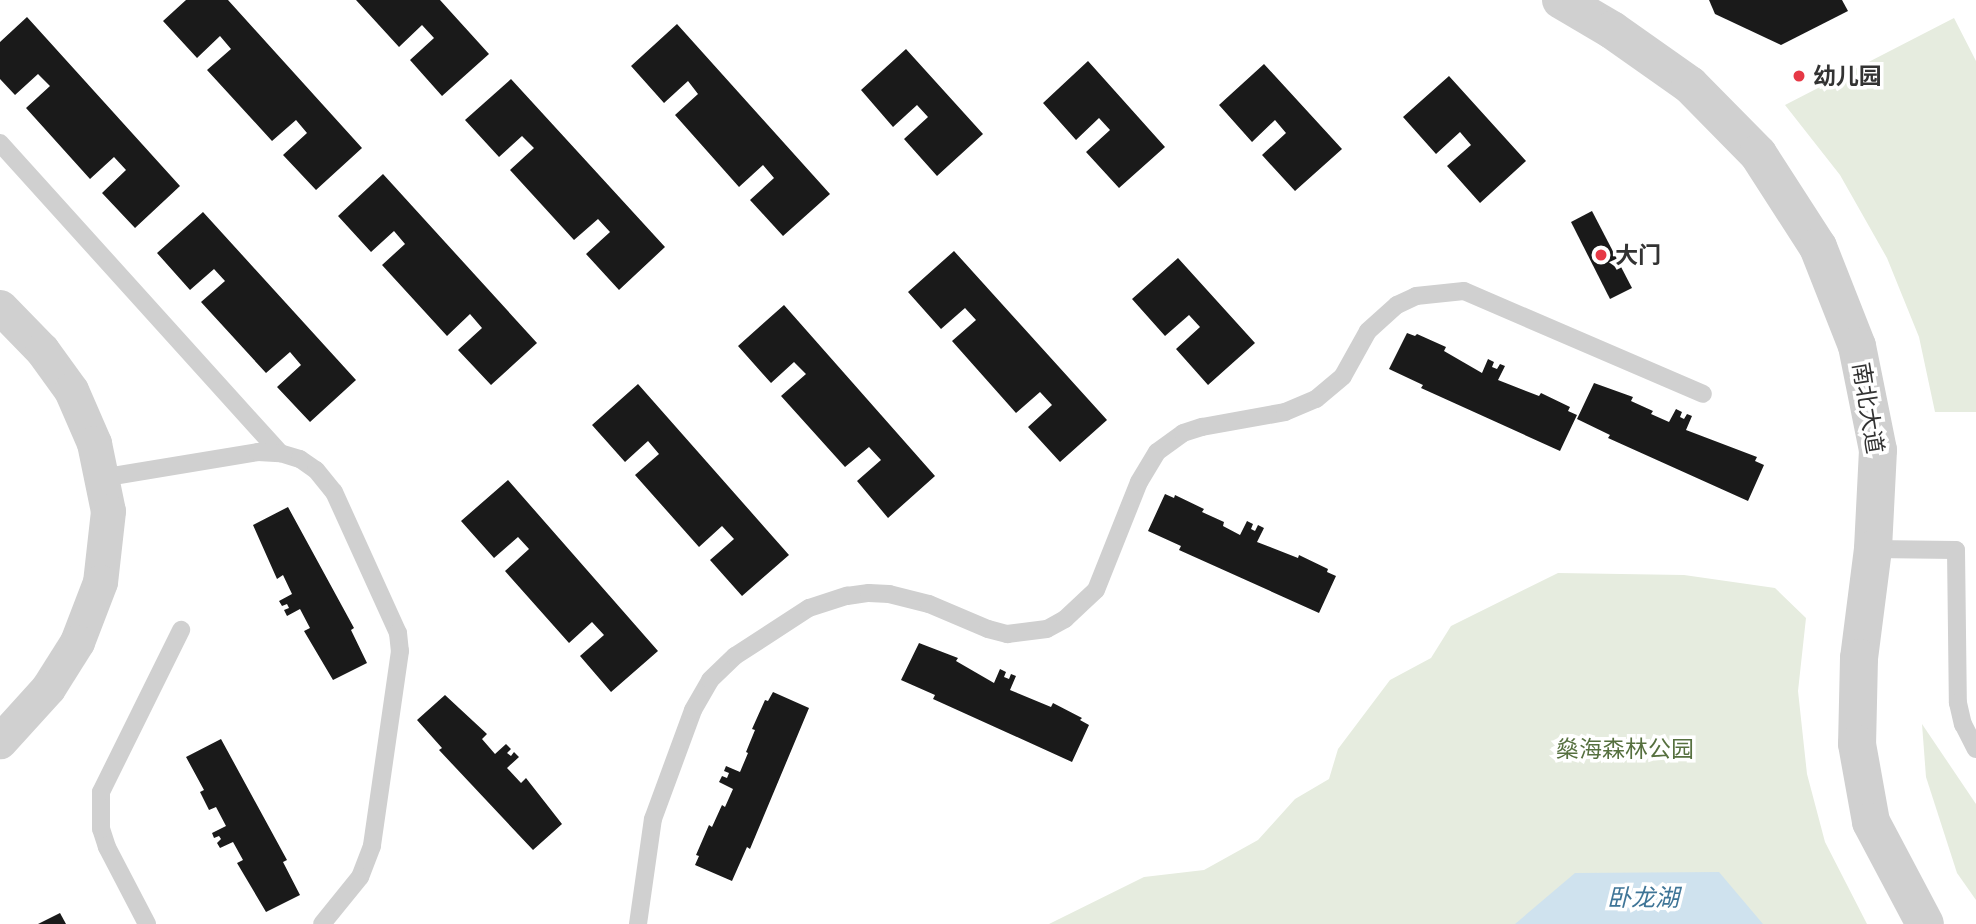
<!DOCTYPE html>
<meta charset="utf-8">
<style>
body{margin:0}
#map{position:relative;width:1976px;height:924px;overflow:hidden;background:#fff;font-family:"Archivo Narrow","Noto Sans SC",sans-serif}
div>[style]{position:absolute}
.green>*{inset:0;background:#e6ecdf}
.water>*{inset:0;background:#cfe2ee}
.building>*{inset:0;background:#1a1a1a}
.service>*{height:18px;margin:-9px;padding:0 9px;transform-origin:9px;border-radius:9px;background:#d0d0d0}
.minor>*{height:35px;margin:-17.5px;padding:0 17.5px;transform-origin:17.5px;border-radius:17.5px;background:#d0d0d0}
.tertiary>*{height:38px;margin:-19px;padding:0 19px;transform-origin:19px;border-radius:19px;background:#d0d0d0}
.dots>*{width:19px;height:19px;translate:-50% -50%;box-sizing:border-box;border:4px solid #fff;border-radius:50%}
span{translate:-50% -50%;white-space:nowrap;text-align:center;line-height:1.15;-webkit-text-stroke:7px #fff;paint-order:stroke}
.poi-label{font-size:23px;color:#333;font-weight:700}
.left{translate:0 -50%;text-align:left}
.street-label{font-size:23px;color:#333}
.park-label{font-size:23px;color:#56703f}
.water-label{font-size:24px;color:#3f7597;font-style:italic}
</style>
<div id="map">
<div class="green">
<div style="clip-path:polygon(1954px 18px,1976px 61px,1976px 412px,1935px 412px,1919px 337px,1887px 258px,1840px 175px,1785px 105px)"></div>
<div style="clip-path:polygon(1558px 573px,1684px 575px,1775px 588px,1806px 618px,1798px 691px,1807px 774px,1825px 842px,1867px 924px,1049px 924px,1144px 877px,1204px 870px,1258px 840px,1295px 799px,1329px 779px,1338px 749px,1390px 680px,1431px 658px,1451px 626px)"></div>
<div style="clip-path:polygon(1922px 724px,1976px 804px,1976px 900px,1957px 873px,1926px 777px)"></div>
</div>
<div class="water">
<div style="clip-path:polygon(1719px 872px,1763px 924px,1515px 924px,1575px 873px)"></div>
</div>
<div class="building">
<div style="clip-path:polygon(186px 0,228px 0,362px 148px,316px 190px,283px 155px,307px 133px,296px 120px,272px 141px,207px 70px,231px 49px,220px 36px,197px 58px,163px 21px)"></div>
<div style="clip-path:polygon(356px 0,440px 0,489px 54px,442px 96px,410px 60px,434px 38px,422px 25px,399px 47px)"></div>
<div style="clip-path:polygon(1709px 0,1842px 0,1848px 11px,1781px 45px,1715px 14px)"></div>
<div style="clip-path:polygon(27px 17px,180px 186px,135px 228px,102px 193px,126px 170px,114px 157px,90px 179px,26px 108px,50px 86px,38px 74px,15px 95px,0 79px,0 42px)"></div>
<div style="clip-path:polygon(677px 24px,830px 194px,783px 236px,750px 200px,774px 178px,763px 165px,739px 187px,675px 115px,698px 94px,688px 81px,664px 103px,631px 66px)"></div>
<div style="clip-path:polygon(906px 49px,983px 134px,937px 176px,904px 139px,928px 117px,917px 105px,893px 127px,861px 90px)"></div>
<div style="clip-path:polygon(1088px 61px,1165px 147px,1119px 188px,1086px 152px,1110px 130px,1099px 118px,1076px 140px,1043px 103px)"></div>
<div style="clip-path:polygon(1264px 64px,1342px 149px,1295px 191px,1262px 155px,1286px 133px,1275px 120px,1252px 142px,1219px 105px)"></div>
<div style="clip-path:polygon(1449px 76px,1526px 161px,1480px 203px,1447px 166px,1471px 145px,1460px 132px,1436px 154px,1403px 117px)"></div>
<div style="clip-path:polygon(511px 79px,665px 247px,619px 290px,586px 254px,610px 232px,598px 219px,574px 240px,510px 170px,534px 148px,522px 136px,499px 157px,465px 120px)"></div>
<div style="clip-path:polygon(383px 174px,537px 343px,491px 385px,458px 350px,482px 328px,470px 314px,447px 336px,382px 265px,405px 244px,394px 231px,371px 252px,338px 216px)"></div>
<div style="clip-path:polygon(1592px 211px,1632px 288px,1610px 299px,1571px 222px)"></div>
<div style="clip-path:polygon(203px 212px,356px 380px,310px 422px,277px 387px,301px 365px,290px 352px,266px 373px,201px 302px,225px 281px,214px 269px,190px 290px,157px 253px)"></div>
<div style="clip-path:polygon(954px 251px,1107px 420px,1060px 462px,1028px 427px,1052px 405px,1040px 392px,1016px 413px,952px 341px,976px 320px,965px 308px,941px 329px,908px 292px)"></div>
<div style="clip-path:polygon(1178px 258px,1255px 343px,1208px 385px,1176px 349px,1200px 327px,1189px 315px,1165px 336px,1132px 299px)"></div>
<div style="clip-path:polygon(784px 305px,935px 476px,888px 518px,857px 481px,881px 460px,869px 447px,845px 467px,781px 396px,806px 374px,794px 362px,771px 383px,738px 346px)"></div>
<div style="clip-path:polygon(1407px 333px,1415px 336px,1417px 334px,1446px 347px,1444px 351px,1482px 373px,1488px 359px,1494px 362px,1492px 367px,1497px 369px,1500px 364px,1505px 366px,1498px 380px,1539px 396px,1541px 393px,1570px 407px,1568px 411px,1577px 415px,1560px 451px,1421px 388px,1423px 385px,1389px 369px)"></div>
<div style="clip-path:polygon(1594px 383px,1633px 397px,1631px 401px,1653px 411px,1651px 414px,1669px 422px,1676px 409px,1682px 412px,1680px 417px,1684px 419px,1687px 414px,1692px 416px,1686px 430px,1757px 457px,1755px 461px,1764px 465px,1748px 501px,1608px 438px,1610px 435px,1577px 419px)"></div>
<div style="clip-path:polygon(638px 384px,789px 555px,742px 596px,710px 560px,734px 539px,722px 526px,699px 547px,635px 475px,659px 454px,648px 441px,625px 462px,592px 425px)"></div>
<div style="clip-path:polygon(508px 480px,658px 651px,611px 692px,580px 656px,604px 635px,592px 622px,569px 643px,505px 571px,529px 549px,518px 537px,494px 558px,461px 521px)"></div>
<div style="clip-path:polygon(1165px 494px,1174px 498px,1175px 495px,1204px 509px,1202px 512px,1224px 522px,1223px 526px,1240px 535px,1247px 521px,1253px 524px,1251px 529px,1255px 531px,1258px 525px,1264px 528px,1257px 542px,1298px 558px,1299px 555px,1328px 569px,1327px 572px,1336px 576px,1319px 613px,1179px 550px,1181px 546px,1148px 531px)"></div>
<div style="clip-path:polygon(288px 507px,354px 628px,351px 630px,367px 663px,333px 680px,304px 631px,310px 628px,300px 609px,287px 616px,284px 610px,289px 608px,287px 604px,282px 606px,279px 601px,292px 594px,283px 575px,277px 579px,253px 525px)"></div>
<div style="clip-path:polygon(919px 643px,958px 658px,956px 661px,994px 683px,1000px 669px,1006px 672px,1004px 677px,1009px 679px,1011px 674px,1016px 676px,1010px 690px,1051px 707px,1053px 703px,1082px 718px,1080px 720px,1089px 725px,1072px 762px,933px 699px,935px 695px,901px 680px)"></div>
<div style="clip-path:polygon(773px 692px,809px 708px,750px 849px,747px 847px,732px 881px,695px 865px,699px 856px,696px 855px,709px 825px,712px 827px,722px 805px,725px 807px,733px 789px,719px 782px,722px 776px,727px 778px,729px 773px,724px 771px,726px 766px,740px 772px,748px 753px,746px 752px,755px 730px,752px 729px,765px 700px,768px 701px)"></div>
<div style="clip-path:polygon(445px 695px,487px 734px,482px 739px,495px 754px,506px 744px,511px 749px,507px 753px,511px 756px,514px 752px,519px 757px,507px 768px,521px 783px,526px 778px,562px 824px,533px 850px,439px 750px,442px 748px,417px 720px)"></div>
<div style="clip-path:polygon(221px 739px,287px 860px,283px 862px,300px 895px,266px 912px,237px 863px,243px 860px,233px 842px,220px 848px,217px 843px,221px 839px,219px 836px,214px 838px,212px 833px,226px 826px,216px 807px,209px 810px,200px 792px,204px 790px,186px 757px)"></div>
<div style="clip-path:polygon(60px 913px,66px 924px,38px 924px)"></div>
</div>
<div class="service">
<div style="left:0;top:143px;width:418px;rotate:47.9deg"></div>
<div style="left:101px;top:478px;width:159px;rotate:-9.4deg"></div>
<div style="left:258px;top:452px;width:22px;rotate:3deg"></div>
<div style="left:280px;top:453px;width:21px;rotate:17deg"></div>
<div style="left:300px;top:459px;width:19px;rotate:35deg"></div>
<div style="left:316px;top:470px;width:28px;rotate:51deg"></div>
<div style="left:334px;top:492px;width:155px;rotate:65.6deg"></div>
<div style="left:398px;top:633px;width:18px;rotate:84deg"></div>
<div style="left:400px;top:651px;width:197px;rotate:98.2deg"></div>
<div style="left:372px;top:846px;width:33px;rotate:111deg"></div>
<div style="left:360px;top:877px;width:60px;rotate:129deg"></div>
<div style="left:1873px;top:549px;width:83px;rotate:0.7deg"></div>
<div style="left:1956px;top:550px;width:153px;rotate:89.3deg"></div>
<div style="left:1958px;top:703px;width:22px;rotate:77deg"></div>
<div style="left:1963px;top:724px;width:28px;rotate:63deg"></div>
<div style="left:147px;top:924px;width:87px;rotate:-117.5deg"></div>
<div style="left:107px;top:847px;width:19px;rotate:-108deg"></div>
<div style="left:101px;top:829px;width:37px;rotate:-90deg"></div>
<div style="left:101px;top:792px;width:181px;rotate:-63.7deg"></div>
<div style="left:638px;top:924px;width:106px;rotate:-81.9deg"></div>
<div style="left:653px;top:819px;width:116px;rotate:-69.8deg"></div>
<div style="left:693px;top:710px;width:34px;rotate:-60deg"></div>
<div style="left:710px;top:680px;width:35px;rotate:-44deg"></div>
<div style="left:735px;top:656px;width:88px;rotate:-33deg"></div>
<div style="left:809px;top:608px;width:40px;rotate:-18deg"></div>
<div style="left:847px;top:596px;width:22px;rotate:-8deg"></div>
<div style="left:869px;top:593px;width:20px;rotate:3deg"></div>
<div style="left:889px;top:594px;width:41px;rotate:14deg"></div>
<div style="left:929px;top:604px;width:64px;rotate:23deg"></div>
<div style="left:988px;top:629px;width:20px;rotate:15deg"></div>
<div style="left:1007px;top:634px;width:40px;rotate:-7.1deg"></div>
<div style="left:1047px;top:629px;width:21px;rotate:-29deg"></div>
<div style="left:1065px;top:619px;width:42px;rotate:-43.1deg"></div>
<div style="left:1096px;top:590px;width:116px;rotate:-68.3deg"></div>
<div style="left:1139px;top:482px;width:35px;rotate:-59deg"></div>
<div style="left:1157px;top:452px;width:32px;rotate:-36deg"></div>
<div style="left:1183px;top:433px;width:20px;rotate:-18deg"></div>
<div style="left:1202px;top:427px;width:84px;rotate:-10.2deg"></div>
<div style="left:1285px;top:412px;width:34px;rotate:-23deg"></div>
<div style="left:1316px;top:399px;width:35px;rotate:-40deg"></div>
<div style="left:1343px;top:376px;width:51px;rotate:-60.9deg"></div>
<div style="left:1368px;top:331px;width:39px;rotate:-42deg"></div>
<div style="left:1397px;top:305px;width:21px;rotate:-25deg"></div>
<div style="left:1416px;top:296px;width:48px;rotate:-5.9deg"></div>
<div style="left:1464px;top:291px;width:260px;rotate:23.3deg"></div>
</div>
<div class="minor">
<div style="left:0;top:307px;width:60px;rotate:45.7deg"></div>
<div style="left:42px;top:350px;width:49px;rotate:54.1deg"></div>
<div style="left:71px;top:390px;width:58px;rotate:66.5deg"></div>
<div style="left:94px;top:443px;width:69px;rotate:78.4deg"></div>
<div style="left:108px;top:511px;width:71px;rotate:96.4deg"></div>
<div style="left:100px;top:582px;width:64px;rotate:111deg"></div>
<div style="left:77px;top:642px;width:54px;rotate:122.2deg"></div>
<div style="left:48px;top:688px;width:72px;rotate:132.2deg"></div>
</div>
<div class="tertiary">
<div style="left:1561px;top:0;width:59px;rotate:30.5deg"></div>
<div style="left:1612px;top:30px;width:95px;rotate:35.2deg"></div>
<div style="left:1690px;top:85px;width:97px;rotate:45.4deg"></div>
<div style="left:1758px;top:154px;width:111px;rotate:57.2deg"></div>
<div style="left:1818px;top:247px;width:106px;rotate:68.5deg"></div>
<div style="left:1857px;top:346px;width:106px;rotate:78.6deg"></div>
<div style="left:1878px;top:450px;width:99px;rotate:92.9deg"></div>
<div style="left:1873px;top:549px;width:110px;rotate:97.3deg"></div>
<div style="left:1859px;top:658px;width:86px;rotate:91.3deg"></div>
<div style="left:1857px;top:744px;width:79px;rotate:79.8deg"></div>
<div style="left:1871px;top:822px;width:115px;rotate:62.1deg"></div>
</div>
<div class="dots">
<div style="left:1799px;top:76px;background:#e63946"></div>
<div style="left:1601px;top:255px;background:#e63946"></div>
</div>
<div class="poi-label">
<span class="left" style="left:1813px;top:76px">幼儿园</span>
<span class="left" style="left:1615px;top:255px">大门</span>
</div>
<div class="street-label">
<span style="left:1868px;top:408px;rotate:81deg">南北大道</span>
</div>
<div class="park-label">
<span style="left:1625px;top:749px">燊海森林公园</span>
</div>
<div class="water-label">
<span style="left:1643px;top:898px">卧龙湖</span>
</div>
</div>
